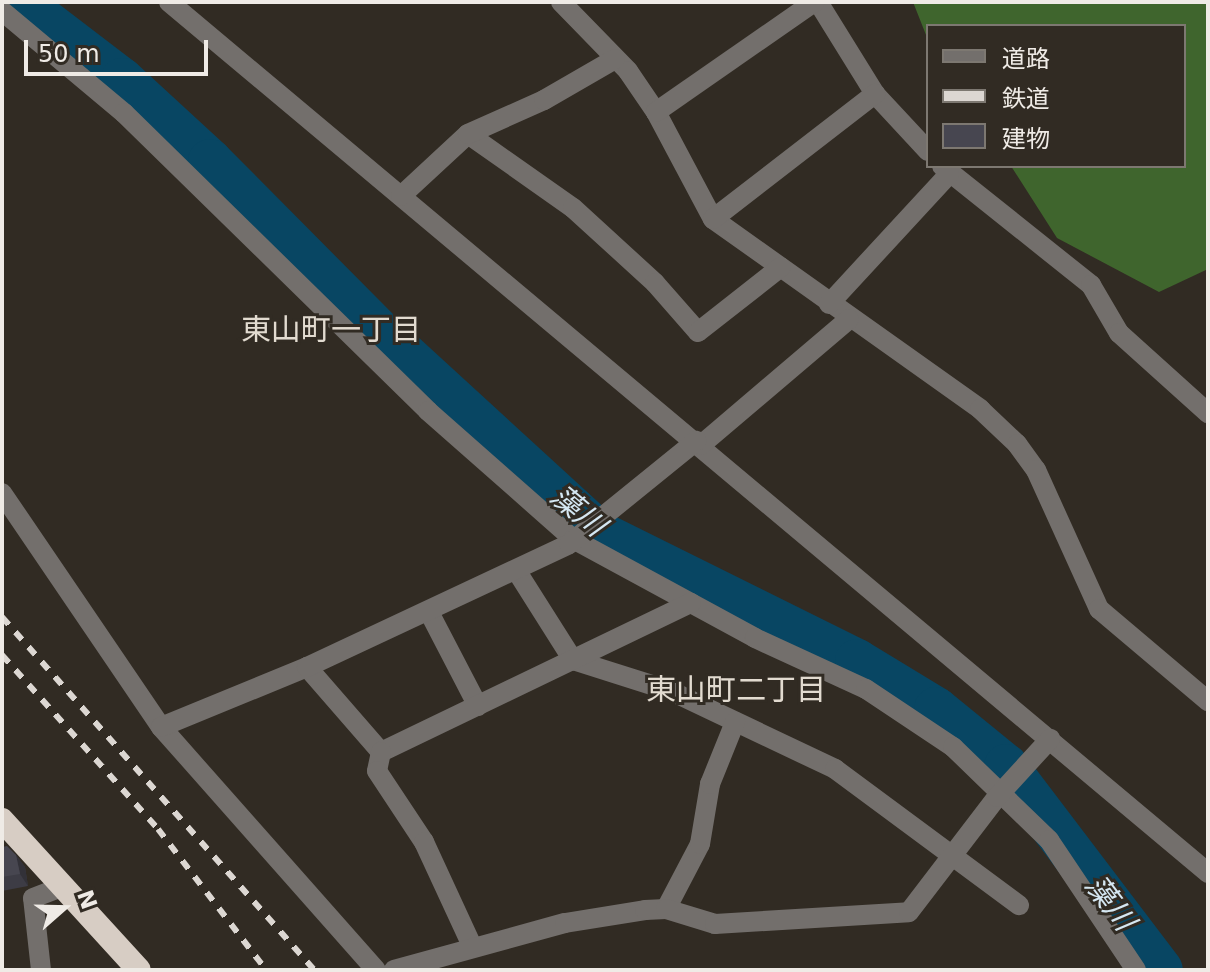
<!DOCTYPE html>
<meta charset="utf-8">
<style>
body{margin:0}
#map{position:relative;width:1210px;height:972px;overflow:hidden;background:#312b23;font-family:"DejaVu Sans","Noto Sans JP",sans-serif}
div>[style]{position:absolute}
.forest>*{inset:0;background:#3f652d}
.river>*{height:44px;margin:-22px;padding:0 22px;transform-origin:22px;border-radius:22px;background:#084663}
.minor>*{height:20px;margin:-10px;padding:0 10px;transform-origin:10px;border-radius:10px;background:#736f6c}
.highway>*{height:24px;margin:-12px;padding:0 12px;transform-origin:12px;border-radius:12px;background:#d7cdc4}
.rail>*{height:6px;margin-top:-3px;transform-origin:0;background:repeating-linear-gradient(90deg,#dcd7d2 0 10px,transparent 0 20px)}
.wall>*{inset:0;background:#3d3c45}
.shaded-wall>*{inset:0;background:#323138}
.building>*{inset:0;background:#474650}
span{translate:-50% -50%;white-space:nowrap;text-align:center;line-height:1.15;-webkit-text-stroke:6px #312b23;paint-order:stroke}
.neighbourhood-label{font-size:30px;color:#e2dbd0}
.water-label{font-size:30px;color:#d5e7f2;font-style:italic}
.frame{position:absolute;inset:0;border:4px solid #efebe6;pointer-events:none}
.legend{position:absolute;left:926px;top:24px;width:260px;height:144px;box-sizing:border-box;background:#312b23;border:2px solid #7d7871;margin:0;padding:10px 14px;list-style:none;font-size:24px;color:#efebe6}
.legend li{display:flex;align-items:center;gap:16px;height:40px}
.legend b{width:40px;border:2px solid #7d7871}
.north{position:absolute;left:24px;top:868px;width:80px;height:80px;-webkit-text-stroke:6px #312b23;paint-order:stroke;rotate:70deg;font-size:22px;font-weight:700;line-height:32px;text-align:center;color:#efebe6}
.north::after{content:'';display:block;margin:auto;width:28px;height:36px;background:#efebe6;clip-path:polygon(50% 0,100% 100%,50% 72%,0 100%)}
.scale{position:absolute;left:24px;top:40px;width:184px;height:36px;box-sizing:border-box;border:4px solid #efebe6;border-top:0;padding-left:10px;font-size:24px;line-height:28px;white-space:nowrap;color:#efebe6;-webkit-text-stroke:6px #312b23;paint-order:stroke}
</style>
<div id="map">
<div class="forest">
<div style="clip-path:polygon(913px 2px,1208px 2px,1208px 269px,1159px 292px,1057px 238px,1011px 166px,1184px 166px,1184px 26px,928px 26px,928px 40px)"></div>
</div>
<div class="river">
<div style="left:20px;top:2px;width:128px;rotate:37.4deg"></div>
<div style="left:122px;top:80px;width:120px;rotate:42.6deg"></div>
<div style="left:210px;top:161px;width:241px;rotate:45.2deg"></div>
<div style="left:380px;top:332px;width:297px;rotate:42.5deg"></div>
<div style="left:599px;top:533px;width:288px;rotate:26.4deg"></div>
<div style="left:857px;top:661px;width:92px;rotate:31.3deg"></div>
<div style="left:936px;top:709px;width:90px;rotate:39.2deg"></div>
<div style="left:1006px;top:766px;width:256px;rotate:52.8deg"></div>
</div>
<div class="minor">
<div style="left:169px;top:2px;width:1356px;rotate:39.97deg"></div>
<div style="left:561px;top:2px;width:96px;rotate:45.8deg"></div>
<div style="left:628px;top:71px;width:50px;rotate:55.7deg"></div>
<div style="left:656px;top:112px;width:121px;rotate:62deg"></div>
<div style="left:713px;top:219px;width:328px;rotate:35.4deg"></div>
<div style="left:980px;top:409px;width:51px;rotate:43.4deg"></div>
<div style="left:1017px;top:444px;width:32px;rotate:54deg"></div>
<div style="left:1036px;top:470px;width:153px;rotate:65.6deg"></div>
<div style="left:1099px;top:609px;width:143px;rotate:40.2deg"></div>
<div style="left:818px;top:2px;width:108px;rotate:58.2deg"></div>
<div style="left:875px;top:94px;width:78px;rotate:47.1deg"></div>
<div style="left:2px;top:11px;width:159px;rotate:39.9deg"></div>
<div style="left:124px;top:113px;width:426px;rotate:44.4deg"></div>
<div style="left:428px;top:411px;width:193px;rotate:41.4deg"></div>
<div style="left:573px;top:539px;width:207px;rotate:28.5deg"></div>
<div style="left:755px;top:638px;width:122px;rotate:24.7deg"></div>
<div style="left:866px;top:689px;width:105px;rotate:33.7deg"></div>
<div style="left:953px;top:747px;width:134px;rotate:44.1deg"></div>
<div style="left:1049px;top:840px;width:156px;rotate:56.2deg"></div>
<div style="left:656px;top:112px;width:193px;rotate:-34.8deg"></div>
<div style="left:468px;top:134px;width:128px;rotate:35.2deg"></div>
<div style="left:573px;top:208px;width:111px;rotate:42.4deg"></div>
<div style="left:655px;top:283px;width:65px;rotate:48.7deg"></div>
<div style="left:698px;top:332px;width:105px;rotate:-38.1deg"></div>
<div style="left:942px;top:166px;width:191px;rotate:38.6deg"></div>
<div style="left:1091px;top:285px;width:56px;rotate:59.7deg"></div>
<div style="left:1119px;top:333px;width:120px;rotate:42deg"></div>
<div style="left:401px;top:196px;width:91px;rotate:-42.8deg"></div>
<div style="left:468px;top:134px;width:83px;rotate:-24.1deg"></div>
<div style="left:544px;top:100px;width:82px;rotate:-30deg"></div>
<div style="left:713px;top:219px;width:205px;rotate:-37.7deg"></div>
<div style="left:829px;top:304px;width:177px;rotate:-47.3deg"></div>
<div style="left:701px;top:445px;width:194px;rotate:-40.4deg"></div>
<div style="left:2px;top:493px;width:283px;rotate:55.8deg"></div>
<div style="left:161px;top:727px;width:324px;rotate:48.5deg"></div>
<div style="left:516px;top:570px;width:107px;rotate:57.7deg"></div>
<div style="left:573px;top:660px;width:103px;rotate:17.6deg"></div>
<div style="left:671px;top:691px;width:182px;rotate:25.4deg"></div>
<div style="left:835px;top:769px;width:229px;rotate:36.5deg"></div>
<div style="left:429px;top:612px;width:106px;rotate:62.5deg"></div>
<div style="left:307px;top:667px;width:113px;rotate:49deg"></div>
<div style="left:381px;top:752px;width:344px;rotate:-25.7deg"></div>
<div style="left:161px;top:727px;width:158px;rotate:-22.3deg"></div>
<div style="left:307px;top:667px;width:289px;rotate:-25.1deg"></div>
<div style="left:569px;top:544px;width:164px;rotate:-39deg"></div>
<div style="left:381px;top:752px;width:19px;rotate:102deg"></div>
<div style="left:377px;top:771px;width:85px;rotate:56.5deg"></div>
<div style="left:424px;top:842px;width:115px;rotate:65.2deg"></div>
<div style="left:666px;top:909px;width:73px;rotate:-62.4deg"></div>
<div style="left:700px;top:844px;width:61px;rotate:-80.5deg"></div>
<div style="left:710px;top:784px;width:67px;rotate:-68deg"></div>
<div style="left:41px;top:970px;width:72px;rotate:-96.3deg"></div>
<div style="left:33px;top:898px;width:33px;rotate:-21deg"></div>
<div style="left:394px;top:970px;width:177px;rotate:-15.4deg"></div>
<div style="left:565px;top:923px;width:81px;rotate:-9.2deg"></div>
<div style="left:645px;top:910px;width:21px;rotate:-3deg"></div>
<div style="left:666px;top:909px;width:51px;rotate:17deg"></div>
<div style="left:715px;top:924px;width:194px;rotate:-3.5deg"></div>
<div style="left:909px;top:912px;width:145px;rotate:-52.6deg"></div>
<div style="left:997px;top:797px;width:79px;rotate:-47.6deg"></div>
</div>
<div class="highway">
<div style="left:2px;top:820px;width:203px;rotate:47.6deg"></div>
</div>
<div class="rail">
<div style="left:2px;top:617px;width:471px;rotate:48.5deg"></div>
<div style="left:2px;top:655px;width:234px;rotate:48.1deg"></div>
<div style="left:158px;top:829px;width:178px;rotate:52.5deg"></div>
</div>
<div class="wall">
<div style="clip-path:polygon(2px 847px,16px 855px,25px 867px,28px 886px,2px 891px)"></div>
</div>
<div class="shaded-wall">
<div style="clip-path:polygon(16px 855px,25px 867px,28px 886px,20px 874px)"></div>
</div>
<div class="building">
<div style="clip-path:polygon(7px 846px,16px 855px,20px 874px,2px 877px,2px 847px)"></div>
</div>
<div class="neighbourhood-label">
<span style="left:331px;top:330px">東山町一丁目</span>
<span style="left:736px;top:690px">東山町二丁目</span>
</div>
<div class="water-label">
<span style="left:578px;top:511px;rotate:40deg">藻川</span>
<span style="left:1110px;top:903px;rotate:53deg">藻川</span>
</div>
<div class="frame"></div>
<ul class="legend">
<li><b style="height:10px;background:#736f6c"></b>道路</li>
<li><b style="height:10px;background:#dcd7d2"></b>鉄道</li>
<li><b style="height:22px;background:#474650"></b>建物</li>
</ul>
<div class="north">N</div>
<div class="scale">50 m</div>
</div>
